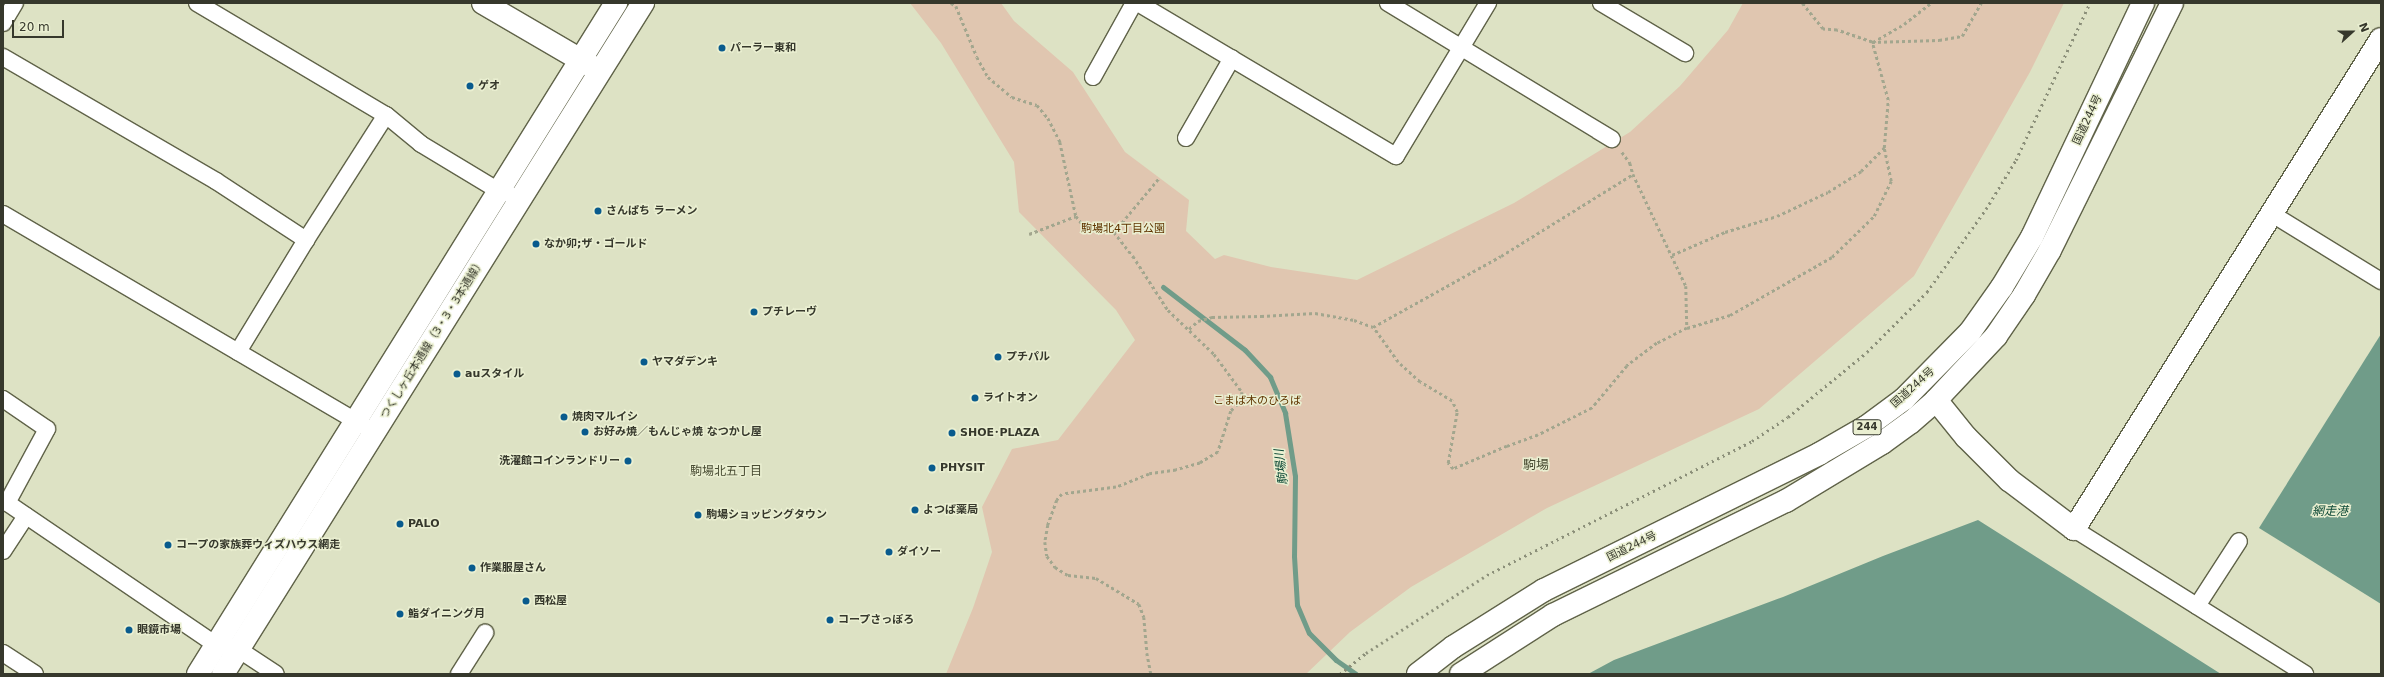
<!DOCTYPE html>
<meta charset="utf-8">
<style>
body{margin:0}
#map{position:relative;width:2384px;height:677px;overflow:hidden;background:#dde2c4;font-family:"DejaVu Sans","Noto Sans JP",sans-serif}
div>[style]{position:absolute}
.green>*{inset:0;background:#e0c6b0}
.water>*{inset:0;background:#709c89}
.stream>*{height:5px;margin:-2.5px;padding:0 2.5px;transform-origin:2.5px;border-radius:2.5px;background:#709c89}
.path>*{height:2.5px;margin-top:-1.25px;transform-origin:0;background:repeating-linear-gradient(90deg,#a2a68e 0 3px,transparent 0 6px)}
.roads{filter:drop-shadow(1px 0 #606349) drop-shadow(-1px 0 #606349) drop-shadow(0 1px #606349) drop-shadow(0 -1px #606349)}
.street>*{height:16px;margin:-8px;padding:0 8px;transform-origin:8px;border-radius:8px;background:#fff}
.secondary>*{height:22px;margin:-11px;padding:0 11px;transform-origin:11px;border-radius:11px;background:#fff}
.highway>*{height:22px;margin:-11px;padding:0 11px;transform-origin:11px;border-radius:11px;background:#fff}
.rail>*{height:3px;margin-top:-1.5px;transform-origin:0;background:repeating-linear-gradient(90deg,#8b8f79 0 2px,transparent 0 6px)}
.dots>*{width:11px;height:11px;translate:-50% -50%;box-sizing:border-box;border:2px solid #eaefd1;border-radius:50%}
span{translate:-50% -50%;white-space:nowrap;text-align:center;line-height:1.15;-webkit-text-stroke:3px #eaefd1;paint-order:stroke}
.shield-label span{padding:1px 3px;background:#eaefd1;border:1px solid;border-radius:3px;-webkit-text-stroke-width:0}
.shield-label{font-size:10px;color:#36382c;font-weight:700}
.poi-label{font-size:11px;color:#36382c;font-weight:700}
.left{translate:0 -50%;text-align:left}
.right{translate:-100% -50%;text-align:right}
.street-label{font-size:11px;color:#36382c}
.park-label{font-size:11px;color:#603500}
.water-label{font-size:12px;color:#0d4936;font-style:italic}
.neighbourhood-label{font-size:12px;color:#484b32}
.quarter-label{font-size:13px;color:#484b32}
.frame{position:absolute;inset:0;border:4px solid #36382c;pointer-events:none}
.north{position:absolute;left:2332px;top:12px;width:40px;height:40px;-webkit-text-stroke:3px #eaefd1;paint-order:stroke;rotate:69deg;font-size:11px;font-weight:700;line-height:16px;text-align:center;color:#36382c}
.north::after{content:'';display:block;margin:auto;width:14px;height:18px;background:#36382c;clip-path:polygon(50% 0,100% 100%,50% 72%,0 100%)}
.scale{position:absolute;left:12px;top:20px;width:52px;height:18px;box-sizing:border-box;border:2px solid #36382c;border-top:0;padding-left:5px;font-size:12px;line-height:14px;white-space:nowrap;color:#36382c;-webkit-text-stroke:3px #eaefd1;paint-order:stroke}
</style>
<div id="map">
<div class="green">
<div style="clip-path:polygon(910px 3px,1001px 3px,1014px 21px,1073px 72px,1125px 152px,1189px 200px,1186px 231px,1215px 259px,1224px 255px,1271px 267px,1357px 280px,1514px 203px,1630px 132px,1680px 86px,1728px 30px,1743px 3px,2064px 3px,2030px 72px,1914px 276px,1759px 409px,1547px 508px,1411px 587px,1350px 632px,1306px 674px,946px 674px,973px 608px,992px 552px,982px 507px,1012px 449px,1058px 440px,1135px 340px,1116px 310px,1019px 212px,1014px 162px,941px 43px)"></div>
</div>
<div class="water">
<div style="clip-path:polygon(2381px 334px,2381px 604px,2259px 528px)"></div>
<div style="clip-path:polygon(1978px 520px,2221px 674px,1588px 674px,1614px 660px,1783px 597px,1883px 556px)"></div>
</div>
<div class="stream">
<div style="left:1163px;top:287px;width:103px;rotate:37.5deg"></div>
<div style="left:1245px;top:350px;width:37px;rotate:47deg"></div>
<div style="left:1270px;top:377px;width:39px;rotate:67deg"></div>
<div style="left:1285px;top:413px;width:64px;rotate:81deg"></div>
<div style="left:1295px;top:476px;width:80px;rotate:90.7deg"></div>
<div style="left:1294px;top:556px;width:49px;rotate:86.5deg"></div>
<div style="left:1297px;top:605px;width:30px;rotate:67deg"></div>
<div style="left:1309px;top:633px;width:38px;rotate:45deg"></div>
<div style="left:1336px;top:660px;width:24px;rotate:35deg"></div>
</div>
<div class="path">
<div style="left:951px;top:3px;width:6px;rotate:31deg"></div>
<div style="left:956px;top:6px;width:55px;rotate:67.6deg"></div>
<div style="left:977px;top:57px;width:23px;rotate:61deg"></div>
<div style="left:988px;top:77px;width:31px;rotate:40deg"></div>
<div style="left:1012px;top:97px;width:26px;rotate:18deg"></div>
<div style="left:1037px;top:105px;width:17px;rotate:50deg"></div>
<div style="left:1048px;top:118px;width:27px;rotate:63deg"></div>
<div style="left:1060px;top:142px;width:76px;rotate:77.8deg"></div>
<div style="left:1076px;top:216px;width:18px;rotate:52deg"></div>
<div style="left:1087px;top:230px;width:27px;rotate:4deg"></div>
<div style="left:1114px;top:232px;width:70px;rotate:-50.2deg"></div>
<div style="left:1872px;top:42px;width:67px;rotate:-1.7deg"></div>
<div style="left:1939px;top:40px;width:23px;rotate:-10deg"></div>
<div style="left:1962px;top:36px;width:38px;rotate:-60deg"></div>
<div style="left:1873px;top:42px;width:36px;rotate:-30deg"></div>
<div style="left:1904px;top:24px;width:34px;rotate:-38deg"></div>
<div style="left:1622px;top:152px;width:14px;rotate:54deg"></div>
<div style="left:1630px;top:163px;width:11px;rotate:75deg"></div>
<div style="left:1633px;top:174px;width:124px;rotate:64.7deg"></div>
<div style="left:1686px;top:286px;width:42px;rotate:88.6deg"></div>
<div style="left:1687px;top:328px;width:34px;rotate:153deg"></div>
<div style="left:1657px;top:343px;width:38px;rotate:143deg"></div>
<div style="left:1627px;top:366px;width:55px;rotate:129.8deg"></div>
<div style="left:1592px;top:408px;width:60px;rotate:153.4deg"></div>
<div style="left:1538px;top:435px;width:33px;rotate:160deg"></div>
<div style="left:1507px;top:446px;width:59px;rotate:156.9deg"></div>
<div style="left:1453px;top:469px;width:8px;rotate:-130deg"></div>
<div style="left:1448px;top:463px;width:52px;rotate:-80deg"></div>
<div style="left:1457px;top:412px;width:12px;rotate:-114deg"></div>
<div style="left:1452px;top:401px;width:37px;rotate:-149deg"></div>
<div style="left:1420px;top:382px;width:30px;rotate:-138deg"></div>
<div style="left:1398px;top:362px;width:43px;rotate:-125.5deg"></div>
<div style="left:1373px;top:327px;width:146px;rotate:-29deg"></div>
<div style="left:1501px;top:256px;width:155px;rotate:-31.8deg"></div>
<div style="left:1114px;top:232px;width:31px;rotate:52deg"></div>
<div style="left:1133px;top:256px;width:64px;rotate:57.1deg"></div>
<div style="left:1168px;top:310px;width:64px;rotate:43.7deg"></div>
<div style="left:1214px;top:354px;width:47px;rotate:53.6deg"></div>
<div style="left:1242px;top:392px;width:8px;rotate:90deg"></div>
<div style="left:1242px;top:400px;width:16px;rotate:135deg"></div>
<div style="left:1231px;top:411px;width:43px;rotate:107.6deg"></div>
<div style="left:1218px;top:452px;width:21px;rotate:149deg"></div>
<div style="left:1200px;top:463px;width:25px;rotate:164deg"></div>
<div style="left:1176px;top:470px;width:27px;rotate:172deg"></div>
<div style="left:1149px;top:474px;width:35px;rotate:158deg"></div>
<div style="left:1116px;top:487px;width:54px;rotate:172.6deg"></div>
<div style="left:1062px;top:494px;width:8px;rotate:130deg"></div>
<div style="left:1057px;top:500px;width:27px;rotate:110deg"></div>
<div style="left:1048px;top:525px;width:17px;rotate:100deg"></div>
<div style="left:1045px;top:542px;width:14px;rotate:82deg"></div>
<div style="left:1047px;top:556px;width:14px;rotate:54deg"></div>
<div style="left:1055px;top:567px;width:15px;rotate:32deg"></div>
<div style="left:1068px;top:575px;width:28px;rotate:6deg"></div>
<div style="left:1096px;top:578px;width:50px;rotate:31.2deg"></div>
<div style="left:1139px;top:604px;width:14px;rotate:69deg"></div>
<div style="left:1144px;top:617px;width:36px;rotate:85deg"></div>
<div style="left:1147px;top:653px;width:21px;rotate:79deg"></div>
<div style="left:1029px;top:234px;width:50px;rotate:-21deg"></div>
<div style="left:1672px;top:255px;width:58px;rotate:-23.5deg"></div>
<div style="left:1725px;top:232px;width:54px;rotate:-17.1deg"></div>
<div style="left:1777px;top:216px;width:56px;rotate:-25.2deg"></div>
<div style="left:1828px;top:192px;width:39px;rotate:-32deg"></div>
<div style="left:1861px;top:171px;width:33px;rotate:-45deg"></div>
<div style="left:1687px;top:328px;width:45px;rotate:-16.8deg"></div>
<div style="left:1730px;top:315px;width:117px;rotate:-29.6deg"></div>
<div style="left:1832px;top:257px;width:59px;rotate:-44.3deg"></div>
<div style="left:1874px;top:216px;width:39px;rotate:-64deg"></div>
<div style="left:1891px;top:181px;width:34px;rotate:-102deg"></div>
<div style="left:1884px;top:148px;width:48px;rotate:-85.2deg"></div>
<div style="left:1888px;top:100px;width:60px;rotate:-105.4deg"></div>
<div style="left:1872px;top:42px;width:37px;rotate:-161deg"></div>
<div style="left:1837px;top:30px;width:14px;rotate:-176deg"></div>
<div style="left:1823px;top:29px;width:33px;rotate:-129deg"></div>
<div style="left:1189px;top:329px;width:12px;rotate:-42deg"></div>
<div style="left:1198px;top:321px;width:15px;rotate:-16deg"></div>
<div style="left:1212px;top:317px;width:49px;rotate:-1.2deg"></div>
<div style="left:1261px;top:316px;width:54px;rotate:-3.2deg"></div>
<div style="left:1315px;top:313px;width:40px;rotate:10deg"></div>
<div style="left:1354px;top:320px;width:20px;rotate:20deg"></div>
</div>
<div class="roads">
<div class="street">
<div style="left:197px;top:3px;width:220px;rotate:30.7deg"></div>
<div style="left:386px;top:115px;width:45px;rotate:39.6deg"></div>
<div style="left:421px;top:144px;width:91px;rotate:31.1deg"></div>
<div style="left:499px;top:191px;width:10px;rotate:17deg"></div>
<div style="left:1138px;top:3px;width:300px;rotate:30.7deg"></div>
<div style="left:1396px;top:156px;width:179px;rotate:-59deg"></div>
<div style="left:1388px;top:3px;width:262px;rotate:31.3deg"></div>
<div style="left:1601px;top:3px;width:98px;rotate:30.8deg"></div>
<div style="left:3px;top:23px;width:23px;rotate:-59deg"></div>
<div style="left:3px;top:57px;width:246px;rotate:30.2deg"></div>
<div style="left:216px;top:181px;width:108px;rotate:33.2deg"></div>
<div style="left:306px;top:240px;width:131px;rotate:121.3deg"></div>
<div style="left:1093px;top:77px;width:85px;rotate:-61deg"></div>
<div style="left:1186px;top:138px;width:92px;rotate:-60.1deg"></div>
<div style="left:3px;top:214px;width:419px;rotate:30.4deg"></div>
<div style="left:2272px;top:214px;width:128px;rotate:31.6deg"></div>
<div style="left:306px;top:240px;width:148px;rotate:-57.4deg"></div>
<div style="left:3px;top:399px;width:53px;rotate:34.3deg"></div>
<div style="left:47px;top:429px;width:84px;rotate:118.4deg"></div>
<div style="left:3px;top:500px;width:258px;rotate:34.2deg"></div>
<div style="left:216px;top:645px;width:22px;rotate:10deg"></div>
<div style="left:238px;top:649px;width:45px;rotate:33.3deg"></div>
<div style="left:2074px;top:529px;width:273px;rotate:32.1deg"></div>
<div style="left:3px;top:551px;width:42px;rotate:-56.7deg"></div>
<div style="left:2197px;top:606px;width:77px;rotate:-57.1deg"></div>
<div style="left:3px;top:653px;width:38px;rotate:33deg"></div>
<div style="left:459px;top:674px;width:49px;rotate:-57.6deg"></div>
</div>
<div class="secondary">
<div style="left:483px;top:3px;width:127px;rotate:30.2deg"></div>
<div style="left:1936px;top:400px;width:48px;rotate:51deg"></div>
<div style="left:1966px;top:437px;width:61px;rotate:45deg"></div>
<div style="left:2009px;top:480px;width:81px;rotate:37deg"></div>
<div style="left:2074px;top:529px;width:578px;rotate:-57.93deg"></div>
<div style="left:198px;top:674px;width:791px;rotate:-58.08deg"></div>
<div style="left:223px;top:674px;width:792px;rotate:-57.96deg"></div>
</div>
<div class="highway">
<div style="left:1418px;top:674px;width:44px;rotate:-37.6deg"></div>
<div style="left:1453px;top:647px;width:107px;rotate:-32.1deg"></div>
<div style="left:1544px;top:590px;width:307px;rotate:-26.3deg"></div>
<div style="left:1819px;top:454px;width:54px;rotate:-29.9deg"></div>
<div style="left:1866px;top:427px;width:47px;rotate:-36.4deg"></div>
<div style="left:1904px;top:399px;width:94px;rotate:-45.4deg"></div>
<div style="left:1970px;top:332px;width:55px;rotate:-54.6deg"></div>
<div style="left:2002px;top:287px;width:58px;rotate:-59deg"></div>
<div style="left:2032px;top:237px;width:259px;rotate:-64.6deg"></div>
<div style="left:1461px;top:674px;width:109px;rotate:-32.7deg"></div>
<div style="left:1553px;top:615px;width:259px;rotate:-26.1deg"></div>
<div style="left:1786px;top:501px;width:112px;rotate:-31.1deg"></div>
<div style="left:1882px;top:443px;width:34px;rotate:-36deg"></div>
<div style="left:1910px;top:423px;width:35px;rotate:-41deg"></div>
<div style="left:1936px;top:400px;width:88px;rotate:-46.8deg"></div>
<div style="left:1996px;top:336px;width:50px;rotate:-55.7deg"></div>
<div style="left:2024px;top:295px;width:52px;rotate:-60deg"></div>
<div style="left:2050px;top:250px;width:275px;rotate:-63.7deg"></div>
</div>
</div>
<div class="rail">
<div style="left:1340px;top:674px;width:33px;rotate:-39deg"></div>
<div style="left:1366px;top:653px;width:144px;rotate:-32.8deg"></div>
<div style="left:1487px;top:575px;width:297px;rotate:-26.8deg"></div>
<div style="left:1752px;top:441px;width:43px;rotate:-33.7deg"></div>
<div style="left:1788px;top:417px;width:102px;rotate:-39.4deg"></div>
<div style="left:1867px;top:352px;width:85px;rotate:-45deg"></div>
<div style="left:1927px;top:292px;width:102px;rotate:-54.6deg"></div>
<div style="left:1986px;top:209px;width:57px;rotate:-58.5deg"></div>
<div style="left:2016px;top:160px;width:174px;rotate:-64.8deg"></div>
</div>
<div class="dots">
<div style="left:722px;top:48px;background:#095b8d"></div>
<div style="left:470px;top:86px;background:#095b8d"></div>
<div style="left:598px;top:211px;background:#095b8d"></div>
<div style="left:536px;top:244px;background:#095b8d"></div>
<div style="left:754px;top:312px;background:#095b8d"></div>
<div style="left:998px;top:357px;background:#095b8d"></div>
<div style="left:644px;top:362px;background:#095b8d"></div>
<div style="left:457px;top:374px;background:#095b8d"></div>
<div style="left:975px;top:398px;background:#095b8d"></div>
<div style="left:564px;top:417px;background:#095b8d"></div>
<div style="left:585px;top:432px;background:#095b8d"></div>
<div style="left:952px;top:433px;background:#095b8d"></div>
<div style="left:628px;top:461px;background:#095b8d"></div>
<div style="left:932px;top:468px;background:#095b8d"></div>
<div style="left:915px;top:510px;background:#095b8d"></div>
<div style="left:698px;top:515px;background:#095b8d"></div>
<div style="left:400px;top:524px;background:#095b8d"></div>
<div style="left:168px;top:545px;background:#095b8d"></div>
<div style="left:889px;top:552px;background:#095b8d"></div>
<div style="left:472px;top:568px;background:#095b8d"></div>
<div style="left:526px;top:601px;background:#095b8d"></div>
<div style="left:400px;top:614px;background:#095b8d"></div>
<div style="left:830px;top:620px;background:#095b8d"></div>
<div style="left:129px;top:630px;background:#095b8d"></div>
</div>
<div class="shield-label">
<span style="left:1867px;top:427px">244</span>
</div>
<div class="poi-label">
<span class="left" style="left:730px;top:48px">パーラー東和</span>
<span class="left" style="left:478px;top:86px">ゲオ</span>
<span class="left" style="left:606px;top:211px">さんぱち ラーメン</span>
<span class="left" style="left:544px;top:244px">なか卯;ザ・ゴールド</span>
<span class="left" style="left:762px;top:312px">プチレーヴ</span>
<span class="left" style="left:1006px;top:357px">プチパル</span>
<span class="left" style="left:652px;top:362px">ヤマダデンキ</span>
<span class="left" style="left:465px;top:374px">auスタイル</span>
<span class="left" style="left:983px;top:398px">ライトオン</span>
<span class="left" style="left:572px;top:417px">焼肉マルイシ</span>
<span class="left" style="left:593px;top:432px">お好み焼／もんじゃ焼 なつかし屋</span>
<span class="left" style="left:960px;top:433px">SHOE･PLAZA</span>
<span class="right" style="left:620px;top:461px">洗濯館コインランドリー</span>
<span class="left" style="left:940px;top:468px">PHYSIT</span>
<span class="left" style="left:923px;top:510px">よつば薬局</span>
<span class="left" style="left:706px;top:515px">駒場ショッピングタウン</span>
<span class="left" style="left:408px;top:524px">PALO</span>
<span class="left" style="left:176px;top:545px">コープの家族葬ウィズハウス網走</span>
<span class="left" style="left:897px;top:552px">ダイソー</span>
<span class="left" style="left:480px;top:568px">作業服屋さん</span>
<span class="left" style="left:534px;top:601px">西松屋</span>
<span class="left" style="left:408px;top:614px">鮨ダイニング月</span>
<span class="left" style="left:838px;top:620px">コープさっぽろ</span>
<span class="left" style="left:137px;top:630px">眼鏡市場</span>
</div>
<div class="street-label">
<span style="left:2088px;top:120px;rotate:-65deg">国道244号</span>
<span style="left:433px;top:339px;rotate:-58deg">つくしヶ丘本通線（3・3・3本通線）</span>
<span style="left:1913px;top:388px;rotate:-42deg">国道244号</span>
<span style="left:1632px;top:547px;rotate:-26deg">国道244号</span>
</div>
<div class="park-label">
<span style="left:1123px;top:229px">駒場北4丁目公園</span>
<span style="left:1257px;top:401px">こまば木のひろば</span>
</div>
<div class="water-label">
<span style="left:1282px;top:467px;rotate:-97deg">駒場川</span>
<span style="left:2330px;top:512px">網走港</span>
</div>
<div class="neighbourhood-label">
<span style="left:726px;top:472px">駒場北五丁目</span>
</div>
<div class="quarter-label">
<span style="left:1536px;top:465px">駒場</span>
</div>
<div class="frame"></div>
<div class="north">N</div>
<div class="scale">20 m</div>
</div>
